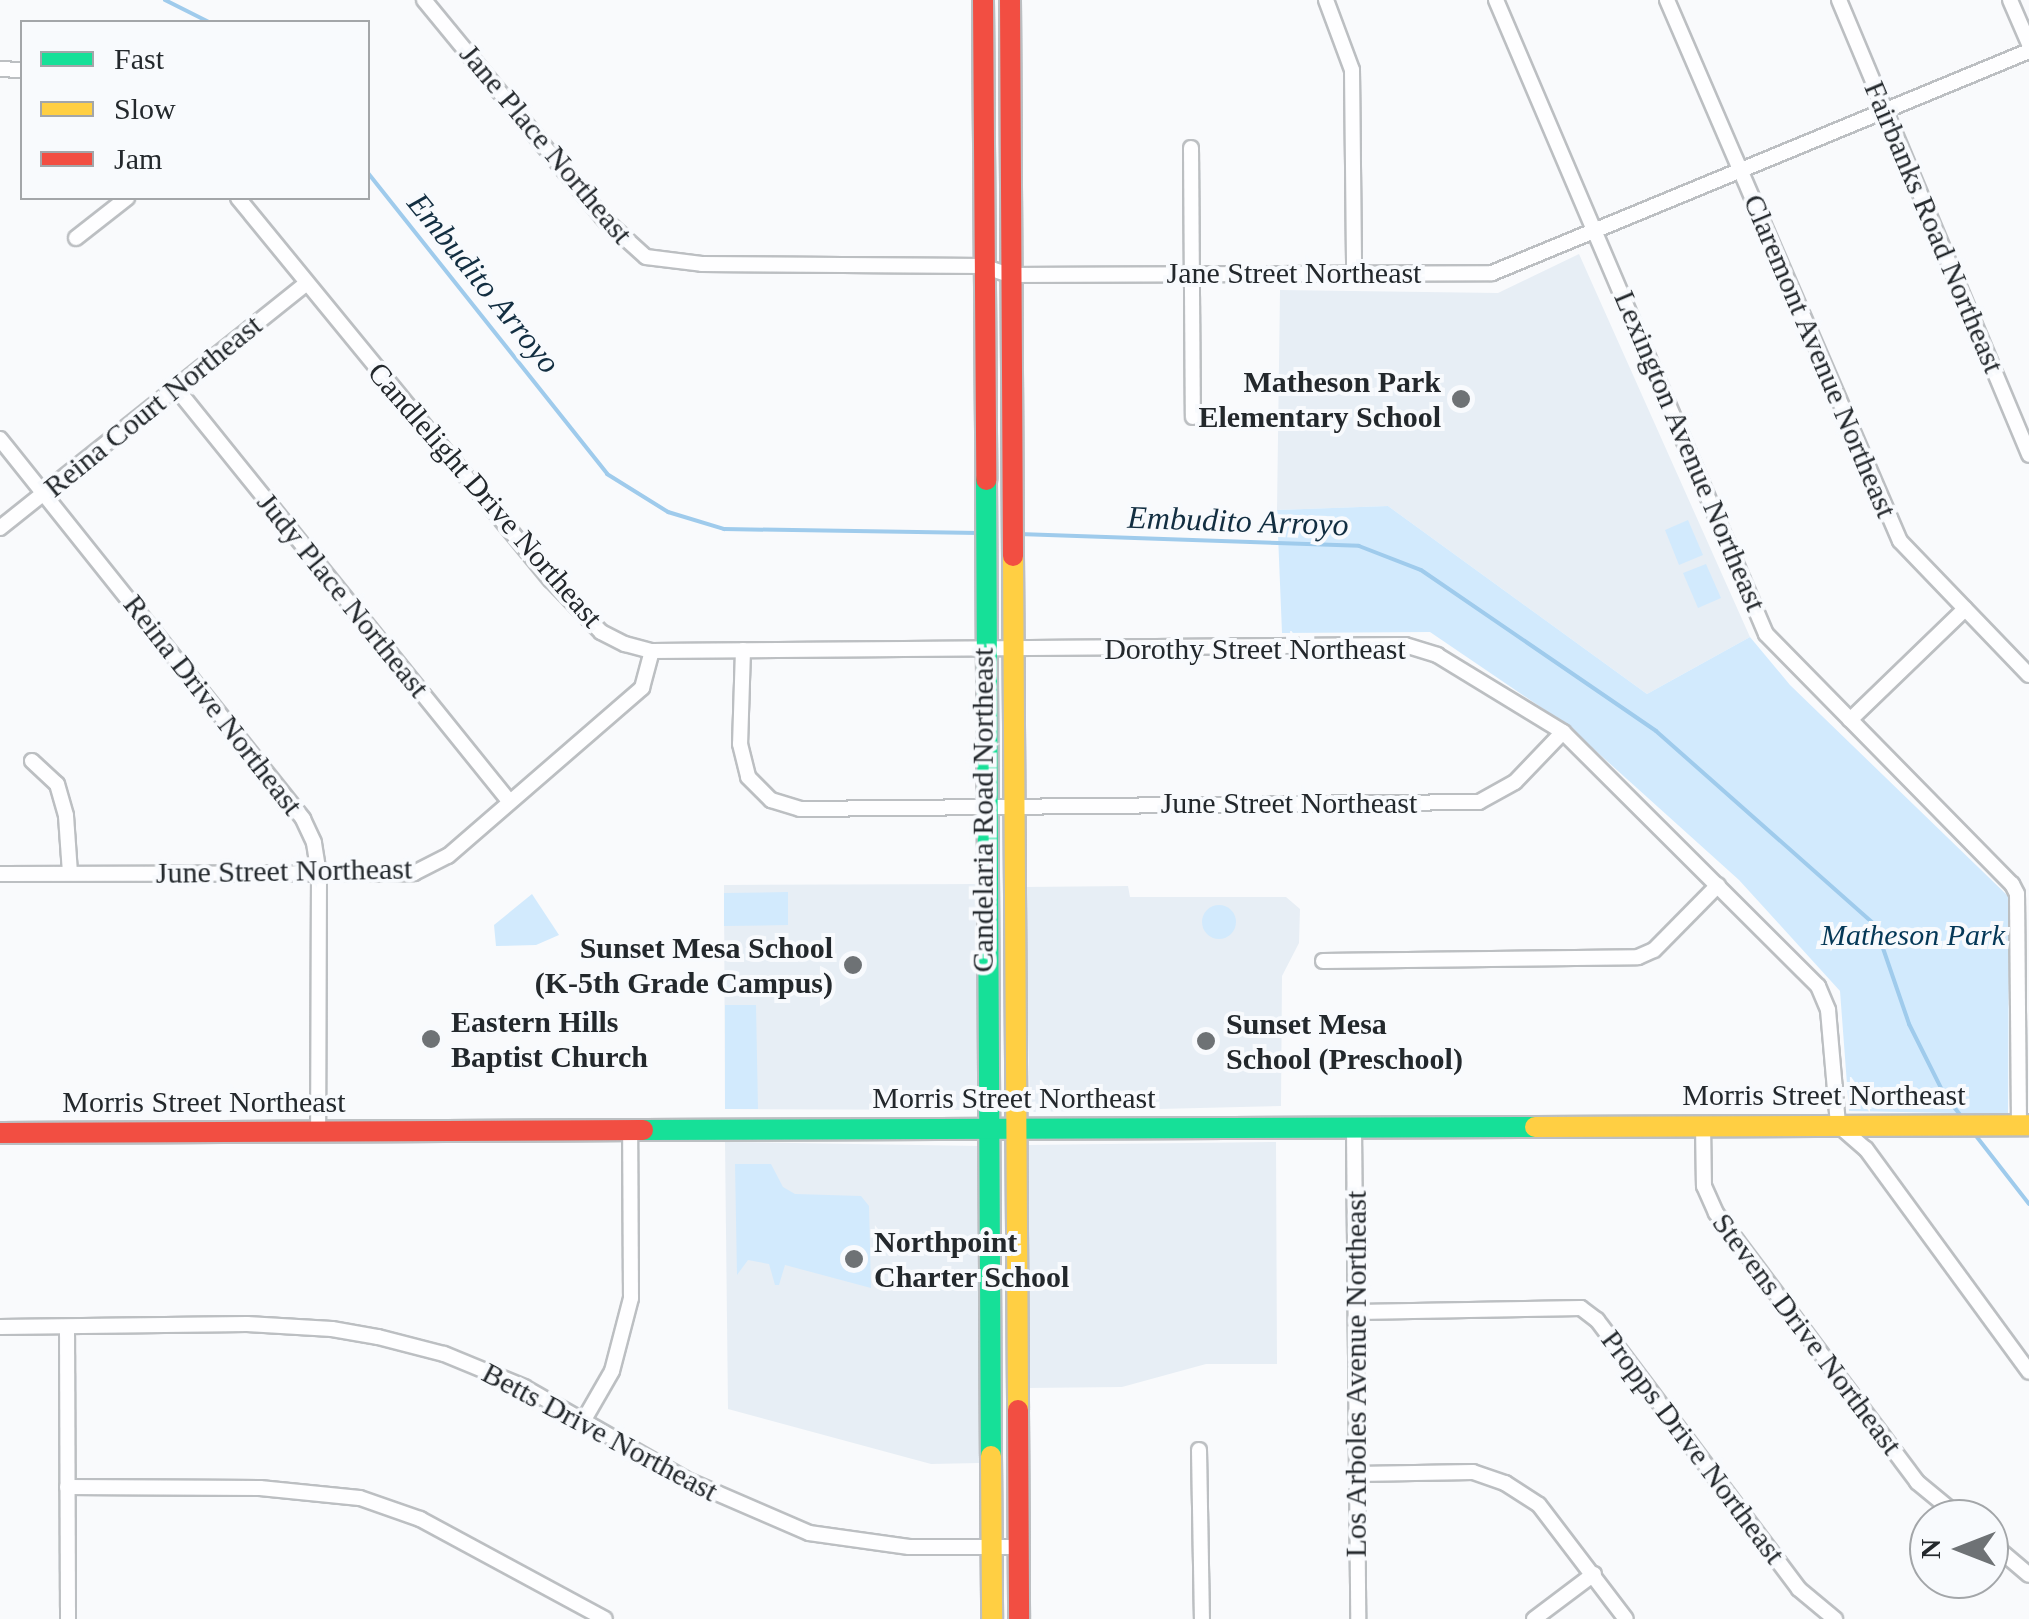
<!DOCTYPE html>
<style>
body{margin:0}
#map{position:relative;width:2029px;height:1619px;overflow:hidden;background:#f9fafc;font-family:"Times New Roman",serif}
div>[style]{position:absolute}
.built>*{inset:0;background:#e7eef5}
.green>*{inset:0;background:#d2eafd}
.round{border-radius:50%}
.stream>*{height:4px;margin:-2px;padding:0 2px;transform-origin:2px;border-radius:2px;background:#9fcbec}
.roads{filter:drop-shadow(2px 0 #bcbfc2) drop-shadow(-2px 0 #bcbfc2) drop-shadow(0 2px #bcbfc2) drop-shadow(0 -2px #bcbfc2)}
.street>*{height:14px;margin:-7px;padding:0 7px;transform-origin:7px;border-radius:7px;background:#fefeff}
.fast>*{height:20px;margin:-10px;padding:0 10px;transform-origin:10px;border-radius:10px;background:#16e098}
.slow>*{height:20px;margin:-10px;padding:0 10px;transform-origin:10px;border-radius:10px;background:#ffcf43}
.jam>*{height:20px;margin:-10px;padding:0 10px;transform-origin:10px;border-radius:10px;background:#f24e42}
.dots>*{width:28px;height:28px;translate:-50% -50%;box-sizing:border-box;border:5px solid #f8fafd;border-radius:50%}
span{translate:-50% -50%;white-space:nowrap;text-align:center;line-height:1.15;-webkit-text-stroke:8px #f8fafd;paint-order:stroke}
.street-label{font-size:30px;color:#23282c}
.poi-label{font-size:30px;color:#23282c;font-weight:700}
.right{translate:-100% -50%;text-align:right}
.left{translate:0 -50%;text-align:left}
.park-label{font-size:30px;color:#053857;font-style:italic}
.water-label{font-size:32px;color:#122e41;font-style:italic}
.legend{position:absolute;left:20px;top:20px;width:350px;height:180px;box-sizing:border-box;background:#f8fafd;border:2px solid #a3a6a9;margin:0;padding:12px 18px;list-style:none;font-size:30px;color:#23282c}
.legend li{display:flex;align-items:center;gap:20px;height:50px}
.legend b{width:50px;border:2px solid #a3a6a9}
.north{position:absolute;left:1909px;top:1499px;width:100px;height:100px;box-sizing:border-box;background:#f8fafd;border:2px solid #a3a6a9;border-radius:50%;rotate:270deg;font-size:28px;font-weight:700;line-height:40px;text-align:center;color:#23282c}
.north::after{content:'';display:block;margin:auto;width:35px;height:45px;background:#6e7275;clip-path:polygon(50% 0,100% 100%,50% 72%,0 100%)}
</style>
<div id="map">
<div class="built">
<div style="clip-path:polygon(1579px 254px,1750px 637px,1647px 694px,1388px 506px,1277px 510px,1280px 290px,1498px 293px)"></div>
<div style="clip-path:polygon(981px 884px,984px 1110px,725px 1109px,724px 885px)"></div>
<div style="clip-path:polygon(1128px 886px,1130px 897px,1286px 897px,1300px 909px,1299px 943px,1282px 976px,1281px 1106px,1034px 1112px,1030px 1108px,1024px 887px)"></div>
<div style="clip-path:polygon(725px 1142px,980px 1146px,979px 1463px,931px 1464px,728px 1409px)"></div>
<div style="clip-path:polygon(1276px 1142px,1277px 1364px,1206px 1364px,1122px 1387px,1027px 1388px,1027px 1145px)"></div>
</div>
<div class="green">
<div style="clip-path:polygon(1388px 506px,1647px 694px,1750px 637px,1790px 685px,2009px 897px,2008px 1114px,1849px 1111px,1840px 991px,1739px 880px,1567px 725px,1430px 632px,1282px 633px,1277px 510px)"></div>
<div style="clip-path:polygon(1688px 520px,1703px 555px,1679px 565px,1665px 530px)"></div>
<div style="clip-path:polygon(1706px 564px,1721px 598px,1698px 608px,1683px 573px)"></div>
<div style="clip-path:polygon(788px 892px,788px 925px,724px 926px,724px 893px)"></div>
<div style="clip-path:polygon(532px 894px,559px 935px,536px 945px,496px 946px,494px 925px)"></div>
<div class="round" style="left:1202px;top:905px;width:34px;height:34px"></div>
<div style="clip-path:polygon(725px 1005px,756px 1005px,758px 1109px,725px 1109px)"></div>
<div style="clip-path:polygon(735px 1164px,771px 1164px,783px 1187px,795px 1194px,861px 1196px,869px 1206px,871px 1288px,785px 1265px,779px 1285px,775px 1285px,769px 1264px,748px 1260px,737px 1275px)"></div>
</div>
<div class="stream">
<div style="left:165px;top:0;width:49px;rotate:26.6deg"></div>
<div style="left:368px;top:173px;width:384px;rotate:51.5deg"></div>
<div style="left:607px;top:474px;width:72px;rotate:31.9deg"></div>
<div style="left:668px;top:512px;width:59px;rotate:16.9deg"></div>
<div style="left:724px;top:529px;width:255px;rotate:0.9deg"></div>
<div style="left:1019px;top:534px;width:340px;rotate:2deg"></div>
<div style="left:1359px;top:546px;width:66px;rotate:21.2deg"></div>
<div style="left:1421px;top:570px;width:285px;rotate:34.4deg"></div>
<div style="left:1656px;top:731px;width:293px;rotate:41.5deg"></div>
<div style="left:1875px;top:925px;width:105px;rotate:71deg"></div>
<div style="left:1909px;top:1024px;width:80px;rotate:63.4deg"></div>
<div style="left:1945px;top:1096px;width:26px;rotate:51deg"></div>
<div style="left:1973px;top:1132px;width:91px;rotate:52.1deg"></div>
</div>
<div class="roads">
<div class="street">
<div style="left:424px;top:0;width:285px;rotate:50.6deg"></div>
<div style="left:605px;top:220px;width:55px;rotate:42.1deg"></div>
<div style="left:646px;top:257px;width:56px;rotate:7.1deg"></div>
<div style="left:702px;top:264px;width:281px;rotate:0.4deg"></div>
<div style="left:983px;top:266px;width:28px;rotate:19deg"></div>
<div style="left:1009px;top:275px;width:483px;rotate:-0.2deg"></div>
<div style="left:1492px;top:273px;width:581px;rotate:-22.46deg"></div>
<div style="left:1326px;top:0;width:75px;rotate:69.6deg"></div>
<div style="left:1352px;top:70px;width:202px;rotate:89.4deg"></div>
<div style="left:1496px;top:0;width:689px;rotate:66.93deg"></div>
<div style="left:1766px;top:634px;width:351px;rotate:45.5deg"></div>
<div style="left:2012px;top:884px;width:11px;rotate:63deg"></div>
<div style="left:2017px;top:894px;width:231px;rotate:89.5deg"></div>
<div style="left:1667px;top:0;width:589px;rotate:66.7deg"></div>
<div style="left:1900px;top:541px;width:186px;rotate:46.1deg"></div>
<div style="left:1839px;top:0;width:493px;rotate:67.3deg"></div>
<div style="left:2010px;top:0;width:48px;rotate:66.6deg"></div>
<div style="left:0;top:69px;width:22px;rotate:3deg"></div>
<div style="left:1191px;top:148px;width:269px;rotate:89.6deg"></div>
<div style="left:238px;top:198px;width:494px;rotate:50.7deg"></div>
<div style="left:551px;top:580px;width:72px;rotate:46.1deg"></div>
<div style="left:601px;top:632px;width:27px;rotate:27deg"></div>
<div style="left:625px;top:644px;width:28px;rotate:15deg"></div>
<div style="left:652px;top:651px;width:753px;rotate:-0.46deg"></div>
<div style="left:1405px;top:645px;width:34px;rotate:17deg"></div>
<div style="left:1437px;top:655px;width:148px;rotate:31.4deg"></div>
<div style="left:1563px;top:732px;width:360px;rotate:44.9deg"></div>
<div style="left:1818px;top:986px;width:26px;rotate:67deg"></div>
<div style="left:1828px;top:1010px;width:115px;rotate:85deg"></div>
<div style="left:1838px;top:1125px;width:37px;rotate:41deg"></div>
<div style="left:1866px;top:1149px;width:276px;rotate:53.8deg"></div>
<div style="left:76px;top:238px;width:65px;rotate:-38.1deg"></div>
<div style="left:176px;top:388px;width:531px;rotate:51.12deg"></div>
<div style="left:0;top:439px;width:486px;rotate:51.4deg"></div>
<div style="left:303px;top:819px;width:26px;rotate:65deg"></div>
<div style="left:314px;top:843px;width:32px;rotate:81deg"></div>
<div style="left:319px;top:875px;width:256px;rotate:90.2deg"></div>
<div style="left:0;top:528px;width:391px;rotate:-38.6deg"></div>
<div style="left:743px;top:650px;width:94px;rotate:91.8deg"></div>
<div style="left:740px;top:744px;width:34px;rotate:76deg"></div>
<div style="left:748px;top:777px;width:33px;rotate:45deg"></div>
<div style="left:771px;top:800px;width:30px;rotate:17deg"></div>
<div style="left:800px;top:809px;width:679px;rotate:-0.59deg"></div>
<div style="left:1479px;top:802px;width:41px;rotate:-29.1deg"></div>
<div style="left:1515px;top:782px;width:69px;rotate:-46.2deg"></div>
<div style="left:1850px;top:720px;width:160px;rotate:-44deg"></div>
<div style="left:32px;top:761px;width:34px;rotate:43deg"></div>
<div style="left:57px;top:784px;width:33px;rotate:74deg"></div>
<div style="left:66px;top:816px;width:57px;rotate:86deg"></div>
<div style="left:0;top:874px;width:414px;rotate:-0.1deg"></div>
<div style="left:414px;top:873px;width:38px;rotate:-27deg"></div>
<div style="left:448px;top:856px;width:257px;rotate:-40.9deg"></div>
<div style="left:642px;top:688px;width:38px;rotate:-75deg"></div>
<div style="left:1323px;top:961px;width:315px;rotate:-0.7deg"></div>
<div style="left:1638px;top:957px;width:17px;rotate:-24deg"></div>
<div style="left:1654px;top:950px;width:91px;rotate:-45.4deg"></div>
<div style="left:1703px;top:1125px;width:61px;rotate:89.1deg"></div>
<div style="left:1704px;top:1186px;width:30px;rotate:66deg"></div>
<div style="left:1716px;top:1213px;width:336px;rotate:53.2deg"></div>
<div style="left:1917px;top:1482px;width:58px;rotate:39.4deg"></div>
<div style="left:1354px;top:1128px;width:491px;rotate:89.5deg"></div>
<div style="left:1357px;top:1312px;width:224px;rotate:-1deg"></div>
<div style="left:1581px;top:1308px;width:20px;rotate:37deg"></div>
<div style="left:1597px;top:1320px;width:336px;rotate:53.1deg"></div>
<div style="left:1799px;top:1589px;width:47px;rotate:39.8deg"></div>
<div style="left:0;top:1327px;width:247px;rotate:-0.7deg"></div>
<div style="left:247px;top:1324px;width:85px;rotate:3.4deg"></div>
<div style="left:332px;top:1329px;width:47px;rotate:9.9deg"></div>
<div style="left:378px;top:1337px;width:68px;rotate:14.4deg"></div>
<div style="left:444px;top:1354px;width:87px;rotate:22.4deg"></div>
<div style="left:524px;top:1387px;width:190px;rotate:29.7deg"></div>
<div style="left:689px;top:1481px;width:131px;rotate:23.4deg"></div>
<div style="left:809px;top:1533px;width:101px;rotate:8deg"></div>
<div style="left:909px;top:1547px;width:109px"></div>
<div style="left:67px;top:1327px;width:292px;rotate:89.8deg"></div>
<div style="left:585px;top:1418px;width:54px;rotate:-60.1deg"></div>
<div style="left:612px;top:1371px;width:75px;rotate:-75.4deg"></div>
<div style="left:631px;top:1298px;width:170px;rotate:-90.3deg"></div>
<div style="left:1199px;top:1450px;width:169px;rotate:89deg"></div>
<div style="left:1357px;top:1474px;width:116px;rotate:-1deg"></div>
<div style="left:1473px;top:1472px;width:34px;rotate:19deg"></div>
<div style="left:1505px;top:1483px;width:40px;rotate:32.9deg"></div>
<div style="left:1539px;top:1505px;width:143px;rotate:52.7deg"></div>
<div style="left:67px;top:1487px;width:193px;rotate:0.3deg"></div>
<div style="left:260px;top:1488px;width:100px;rotate:5.7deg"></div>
<div style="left:360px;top:1498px;width:64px;rotate:19.3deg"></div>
<div style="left:420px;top:1519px;width:210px;rotate:28.4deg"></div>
<div style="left:1989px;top:1541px;width:52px;rotate:40.4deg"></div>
<div style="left:1534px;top:1619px;width:75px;rotate:-36.9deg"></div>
</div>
<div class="fast">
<div style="left:986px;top:480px;width:976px;rotate:89.71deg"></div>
<div style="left:643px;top:1130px;width:892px;rotate:-0.19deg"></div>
</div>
<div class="slow">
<div style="left:1013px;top:556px;width:854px;rotate:89.66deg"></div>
<div style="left:1535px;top:1127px;width:494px;rotate:-0.2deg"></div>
<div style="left:991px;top:1456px;width:163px;rotate:89.6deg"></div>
</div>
<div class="jam">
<div style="left:983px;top:0;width:480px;rotate:89.6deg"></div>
<div style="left:1010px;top:0;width:556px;rotate:89.69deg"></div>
<div style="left:0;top:1133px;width:643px;rotate:-0.27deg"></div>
<div style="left:1018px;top:1410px;width:209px;rotate:89.7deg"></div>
</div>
</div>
<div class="dots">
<div style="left:1461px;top:399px;background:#6e7275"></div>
<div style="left:853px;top:965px;background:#6e7275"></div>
<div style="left:431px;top:1039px;background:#6e7275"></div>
<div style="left:1206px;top:1041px;background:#6e7275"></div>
<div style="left:854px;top:1259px;background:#6e7275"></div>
</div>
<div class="street-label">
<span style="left:546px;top:144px;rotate:50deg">Jane Place Northeast</span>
<span style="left:1934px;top:227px;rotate:67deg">Fairbanks Road Northeast</span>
<span style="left:1294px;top:273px">Jane Street Northeast</span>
<span style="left:1820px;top:356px;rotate:67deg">Claremont Avenue Northeast</span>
<span style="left:153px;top:406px;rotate:-39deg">Reina Court Northeast</span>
<span style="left:1690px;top:451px;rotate:67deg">Lexington Avenue Northeast</span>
<span style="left:485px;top:495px;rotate:49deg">Candlelight Drive Northeast</span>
<span style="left:343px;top:595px;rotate:51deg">Judy Place Northeast</span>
<span style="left:1255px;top:649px">Dorothy Street Northeast</span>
<span style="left:213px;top:705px;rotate:52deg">Reina Drive Northeast</span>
<span style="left:1289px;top:803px">June Street Northeast</span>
<span style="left:983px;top:810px;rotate:-90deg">Candelaria Road Northeast</span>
<span style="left:284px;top:871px;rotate:-1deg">June Street Northeast</span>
<span style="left:1824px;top:1095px">Morris Street Northeast</span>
<span style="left:1014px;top:1098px">Morris Street Northeast</span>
<span style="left:204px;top:1102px">Morris Street Northeast</span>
<span style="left:1807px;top:1334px;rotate:53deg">Stevens Drive Northeast</span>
<span style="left:1356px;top:1374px;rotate:-90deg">Los Arboles Avenue Northeast</span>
<span style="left:600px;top:1432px;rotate:28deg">Betts Drive Northeast</span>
<span style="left:1693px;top:1447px;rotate:53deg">Propps Drive Northeast</span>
</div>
<div class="poi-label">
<span class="right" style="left:1441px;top:399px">Matheson Park<br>Elementary School</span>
<span class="right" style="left:833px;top:965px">Sunset Mesa School<br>(K-5th Grade Campus)</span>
<span class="left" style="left:451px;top:1039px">Eastern Hills<br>Baptist Church</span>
<span class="left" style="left:1226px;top:1041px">Sunset Mesa<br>School (Preschool)</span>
<span class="left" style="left:874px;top:1259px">Northpoint<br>Charter School</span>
</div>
<div class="park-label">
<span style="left:1913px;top:935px">Matheson Park</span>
</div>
<div class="water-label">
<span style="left:484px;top:283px;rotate:51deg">Embudito Arroyo</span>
<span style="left:1238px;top:521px;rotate:2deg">Embudito Arroyo</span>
</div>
<ul class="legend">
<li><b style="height:12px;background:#16e098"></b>Fast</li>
<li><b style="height:12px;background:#ffcf43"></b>Slow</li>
<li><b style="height:12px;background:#f24e42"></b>Jam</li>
</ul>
<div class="north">N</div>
</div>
